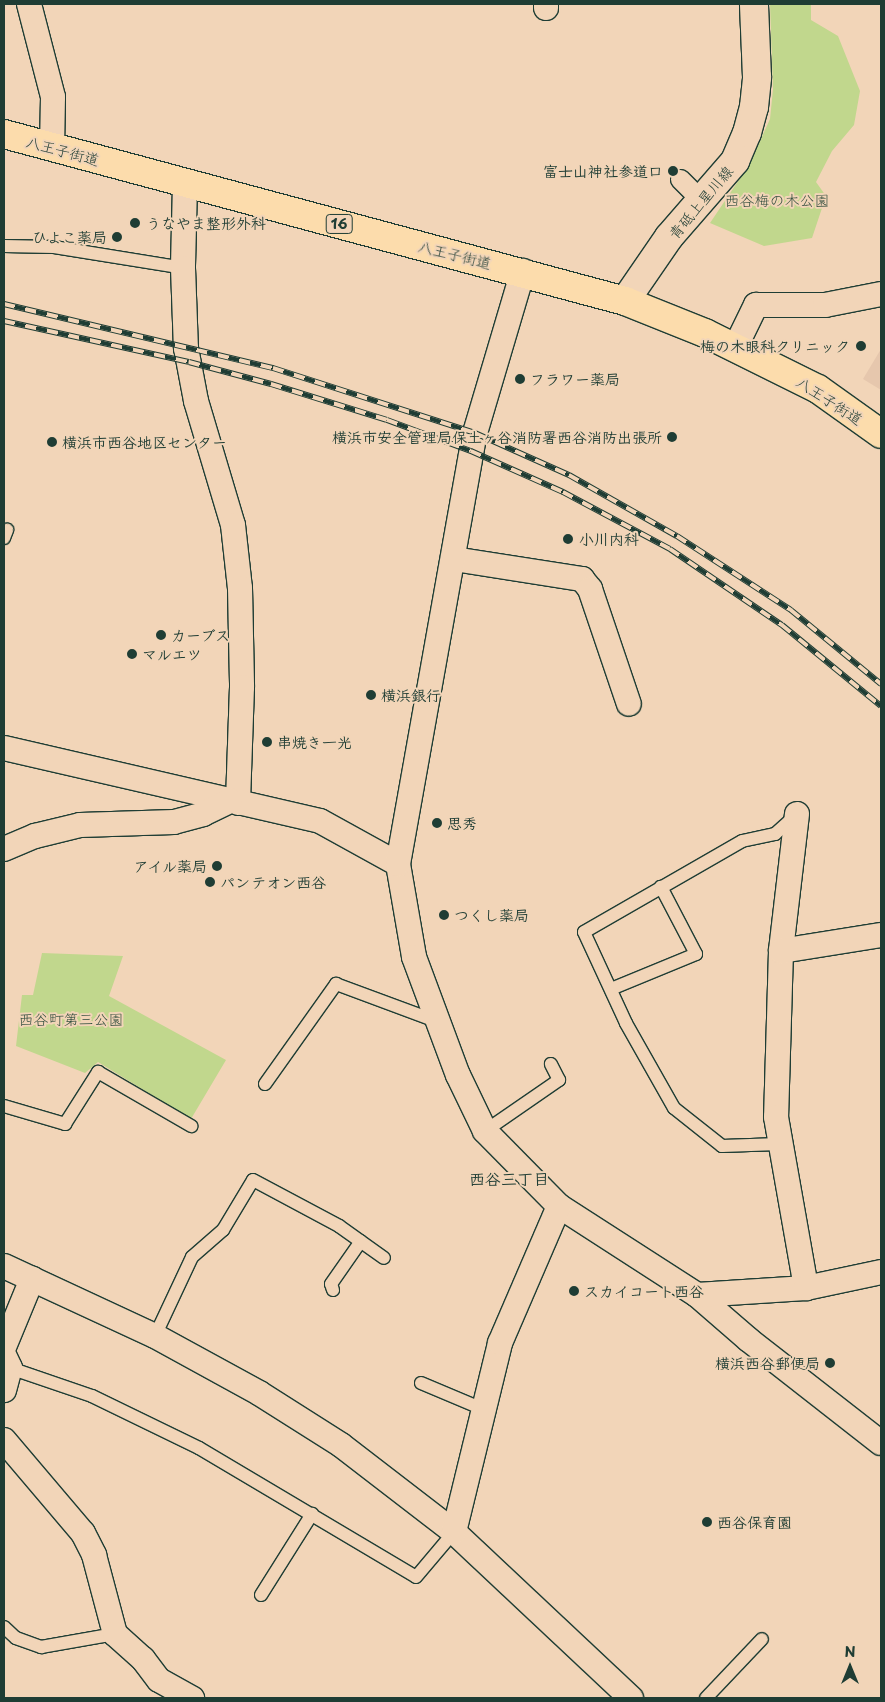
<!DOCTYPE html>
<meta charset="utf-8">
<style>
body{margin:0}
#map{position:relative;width:885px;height:1702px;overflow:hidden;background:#f2d5b8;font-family:"Playpen Sans","Klee One",sans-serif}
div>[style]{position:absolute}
.built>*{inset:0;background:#e6c7ad}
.green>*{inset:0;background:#c1d78d}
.roads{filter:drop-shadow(1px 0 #1f3d34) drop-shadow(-1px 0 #1f3d34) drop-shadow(0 1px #1f3d34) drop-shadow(0 -1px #1f3d34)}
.service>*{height:12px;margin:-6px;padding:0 6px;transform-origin:6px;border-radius:6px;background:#f2d5b8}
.pedestrian>*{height:19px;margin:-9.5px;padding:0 9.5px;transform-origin:9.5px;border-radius:9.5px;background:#f2d5b8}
.minor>*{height:24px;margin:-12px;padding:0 12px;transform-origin:12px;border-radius:12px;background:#f2d5b8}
.secondary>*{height:28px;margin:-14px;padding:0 14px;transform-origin:14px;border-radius:14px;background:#f2d5b8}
.trunk>*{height:28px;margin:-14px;padding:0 14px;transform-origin:14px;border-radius:14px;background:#fcdcac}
.rail>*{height:5.5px;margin-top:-2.75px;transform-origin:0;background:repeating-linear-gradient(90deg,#f2d5b8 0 11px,#1f3d34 0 22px);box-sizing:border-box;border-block:1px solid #1f3d34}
.dots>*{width:14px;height:14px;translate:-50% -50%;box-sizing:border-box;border:2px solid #f2d5b8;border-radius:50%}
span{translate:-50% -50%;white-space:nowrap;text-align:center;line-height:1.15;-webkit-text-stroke:4px #f2d5b8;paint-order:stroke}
.shield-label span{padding:1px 4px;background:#f2d5b8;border:1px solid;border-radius:4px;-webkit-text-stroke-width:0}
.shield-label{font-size:14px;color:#1f3d34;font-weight:700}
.street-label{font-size:15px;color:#1f3d34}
.poi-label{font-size:15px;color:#1f3d34;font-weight:700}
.right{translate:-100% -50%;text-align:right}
.left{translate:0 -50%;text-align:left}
.park-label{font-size:15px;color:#2f4c3d}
.neighbourhood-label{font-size:16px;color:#1f3d34;font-weight:700}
.frame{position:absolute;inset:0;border:5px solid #1f3d34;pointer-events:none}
.north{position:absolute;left:825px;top:1642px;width:50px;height:50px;-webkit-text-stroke:4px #f2d5b8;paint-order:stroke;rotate:0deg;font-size:14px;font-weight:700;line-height:20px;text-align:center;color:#1f3d34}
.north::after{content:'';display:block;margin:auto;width:18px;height:22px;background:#1f3d34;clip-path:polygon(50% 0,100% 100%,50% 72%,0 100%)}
</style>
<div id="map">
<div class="built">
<div style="clip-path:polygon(881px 349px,881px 390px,863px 379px)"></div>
</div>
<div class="green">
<div style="clip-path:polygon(770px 4px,811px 4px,811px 20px,838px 36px,860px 91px,854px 125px,832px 151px,816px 182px,826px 196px,812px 238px,764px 246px,710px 223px,749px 165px,770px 119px,773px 89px)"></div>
<div style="clip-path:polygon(42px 953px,123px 956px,109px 996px,226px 1060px,191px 1119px,98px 1062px,85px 1073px,16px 1046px,22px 995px,33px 995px)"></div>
</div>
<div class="roads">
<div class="service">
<div style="left:4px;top:246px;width:50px;rotate:1.1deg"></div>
<div style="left:54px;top:247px;width:131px;rotate:9.2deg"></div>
<div style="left:4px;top:538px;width:9px;rotate:-69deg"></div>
<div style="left:611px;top:989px;width:92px;rotate:-22.4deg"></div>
<div style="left:696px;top:954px;width:76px;rotate:-117.6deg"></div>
<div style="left:265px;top:1084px;width:123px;rotate:-54.6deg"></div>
<div style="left:336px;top:984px;width:109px;rotate:20.4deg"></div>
<div style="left:4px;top:1106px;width:64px;rotate:16.4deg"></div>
<div style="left:65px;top:1124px;width:62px;rotate:-57.6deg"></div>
<div style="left:98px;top:1072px;width:108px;rotate:30.1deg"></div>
<div style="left:485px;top:1131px;width:90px;rotate:-34.6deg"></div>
<div style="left:559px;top:1080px;width:18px;rotate:-117deg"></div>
<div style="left:779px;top:1144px;width:57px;rotate:178deg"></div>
<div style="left:722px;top:1146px;width:61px;rotate:-141.6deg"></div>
<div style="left:674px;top:1108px;width:98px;rotate:-119.5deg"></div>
<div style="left:626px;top:1023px;width:100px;rotate:-114.8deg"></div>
<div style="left:584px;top:932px;width:182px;rotate:-29.9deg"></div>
<div style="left:742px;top:841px;width:34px;rotate:-12deg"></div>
<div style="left:775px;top:834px;width:27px;rotate:-42deg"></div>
<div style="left:333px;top:1290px;width:6px;rotate:-108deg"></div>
<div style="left:331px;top:1284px;width:52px;rotate:-55.1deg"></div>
<div style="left:155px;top:1336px;width:87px;rotate:-64.9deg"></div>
<div style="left:192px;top:1257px;width:41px;rotate:-41.1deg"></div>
<div style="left:223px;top:1230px;width:58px;rotate:-59deg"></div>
<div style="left:253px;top:1180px;width:98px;rotate:28.1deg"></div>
<div style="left:339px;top:1226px;width:55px;rotate:35.4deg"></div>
<div style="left:10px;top:1368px;width:87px;rotate:18.9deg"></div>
<div style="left:92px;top:1396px;width:119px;rotate:25.9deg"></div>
<div style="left:199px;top:1448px;width:252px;rotate:30.7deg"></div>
<div style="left:416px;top:1577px;width:59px;rotate:-49.8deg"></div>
<div style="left:421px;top:1383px;width:67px;rotate:22.8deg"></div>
<div style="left:261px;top:1595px;width:96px;rotate:-57.8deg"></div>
<div style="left:4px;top:1627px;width:16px;rotate:43deg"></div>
<div style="left:16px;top:1638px;width:27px;rotate:20deg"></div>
<div style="left:41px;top:1647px;width:75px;rotate:-10deg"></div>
<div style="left:706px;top:1698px;width:81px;rotate:-46.5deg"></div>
</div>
<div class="pedestrian">
<div style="left:680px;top:179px;width:28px;rotate:45deg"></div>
</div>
<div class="minor">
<div style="left:29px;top:4px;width:96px;rotate:75.5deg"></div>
<div style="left:53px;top:97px;width:50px;rotate:91.1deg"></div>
<div style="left:546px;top:8px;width:4px;rotate:-90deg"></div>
<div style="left:185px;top:184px;width:84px;rotate:91.4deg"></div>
<div style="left:183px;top:268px;width:80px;rotate:87.9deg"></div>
<div style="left:186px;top:348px;width:54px;rotate:79.3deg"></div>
<div style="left:196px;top:401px;width:129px;rotate:73.4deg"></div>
<div style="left:233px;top:525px;width:63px;rotate:83.7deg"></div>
<div style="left:240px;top:588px;width:99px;rotate:88.8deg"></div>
<div style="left:242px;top:687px;width:116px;rotate:92deg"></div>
<div style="left:735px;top:348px;width:48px;rotate:-64deg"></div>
<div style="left:756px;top:305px;width:69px"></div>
<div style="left:825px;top:305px;width:57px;rotate:-11.1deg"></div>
<div style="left:454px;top:559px;width:130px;rotate:8.9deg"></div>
<div style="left:582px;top:579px;width:13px;rotate:51deg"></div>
<div style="left:590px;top:589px;width:121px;rotate:71.3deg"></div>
<div style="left:4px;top:748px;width:324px;rotate:13deg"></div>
<div style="left:320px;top:821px;width:89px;rotate:28.9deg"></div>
<div style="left:398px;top:864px;width:94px;rotate:80.2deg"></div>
<div style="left:414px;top:957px;width:126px;rotate:69.6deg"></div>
<div style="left:458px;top:1075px;width:62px;rotate:64.3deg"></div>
<div style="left:485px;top:1131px;width:105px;rotate:45.4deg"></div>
<div style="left:559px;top:1206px;width:164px;rotate:32.8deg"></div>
<div style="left:697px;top:1295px;width:69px;rotate:40.9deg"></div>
<div style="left:749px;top:1340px;width:167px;rotate:38deg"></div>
<div style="left:797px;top:814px;width:138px;rotate:96.7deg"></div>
<div style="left:781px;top:951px;width:166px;rotate:91.7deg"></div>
<div style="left:776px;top:1117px;width:174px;rotate:80deg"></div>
<div style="left:4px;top:849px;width:34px;rotate:-23deg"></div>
<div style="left:35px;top:836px;width:46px;rotate:-13.7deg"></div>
<div style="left:80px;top:825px;width:94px;rotate:-1.8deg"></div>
<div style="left:174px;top:822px;width:30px;rotate:-15deg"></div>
<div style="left:203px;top:814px;width:30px;rotate:-26deg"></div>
<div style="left:398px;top:864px;width:438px;rotate:-79.9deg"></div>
<div style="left:475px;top:433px;width:169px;rotate:-73.5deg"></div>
<div style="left:781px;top:951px;width:101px;rotate:-9.1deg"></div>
<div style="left:4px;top:1266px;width:166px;rotate:24.9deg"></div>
<div style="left:155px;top:1336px;width:119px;rotate:28.7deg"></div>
<div style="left:259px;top:1393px;width:97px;rotate:32.4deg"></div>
<div style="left:341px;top:1445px;width:143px;rotate:37.6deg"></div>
<div style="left:454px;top:1532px;width:243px;rotate:43.2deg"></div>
<div style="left:697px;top:1295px;width:109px;rotate:-3.7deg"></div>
<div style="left:806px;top:1288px;width:77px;rotate:-12deg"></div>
<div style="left:4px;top:1347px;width:74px;rotate:-67.6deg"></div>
<div style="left:4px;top:1355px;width:14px;rotate:65deg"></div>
<div style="left:10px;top:1368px;width:23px;rotate:105deg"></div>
<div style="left:4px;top:1440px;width:122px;rotate:49.7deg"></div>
<div style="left:83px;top:1533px;width:25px;rotate:63deg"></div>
<div style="left:94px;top:1555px;width:82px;rotate:75.1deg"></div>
<div style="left:115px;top:1634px;width:38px;rotate:42deg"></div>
<div style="left:143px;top:1659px;width:26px;rotate:53deg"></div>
<div style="left:159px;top:1680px;width:38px;rotate:29deg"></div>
<div style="left:454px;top:1532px;width:195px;rotate:-76.3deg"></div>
<div style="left:500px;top:1343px;width:149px;rotate:-66.7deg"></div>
</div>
<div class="secondary">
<div style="left:625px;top:301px;width:78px;rotate:-55.5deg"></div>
<div style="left:669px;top:237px;width:101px;rotate:-49deg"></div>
<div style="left:735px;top:161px;width:30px;rotate:-67deg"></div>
<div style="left:747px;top:133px;width:27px;rotate:-75deg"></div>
<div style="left:754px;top:107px;width:30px;rotate:-84deg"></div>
<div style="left:757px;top:77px;width:73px;rotate:-92.4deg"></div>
</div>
<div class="trunk">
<div style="left:4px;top:134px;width:643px;rotate:15.05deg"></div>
<div style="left:625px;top:301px;width:86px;rotate:21.8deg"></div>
<div style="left:705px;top:333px;width:126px;rotate:26.4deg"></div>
<div style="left:818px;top:389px;width:77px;rotate:35.5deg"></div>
</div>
</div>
<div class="rail">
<div style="left:4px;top:304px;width:277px;rotate:13.4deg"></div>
<div style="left:273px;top:368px;width:212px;rotate:17.8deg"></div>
<div style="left:475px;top:433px;width:103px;rotate:24.1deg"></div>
<div style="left:569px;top:475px;width:124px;rotate:29.5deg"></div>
<div style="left:677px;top:536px;width:136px;rotate:33deg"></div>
<div style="left:791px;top:610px;width:117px;rotate:39.4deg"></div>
<div style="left:4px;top:321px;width:189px;rotate:12.5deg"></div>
<div style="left:189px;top:362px;width:85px;rotate:15deg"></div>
<div style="left:271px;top:384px;width:121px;rotate:17.2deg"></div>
<div style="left:387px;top:420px;width:90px;rotate:20.3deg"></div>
<div style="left:471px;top:451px;width:101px;rotate:24deg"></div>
<div style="left:563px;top:492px;width:121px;rotate:28deg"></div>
<div style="left:670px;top:549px;width:135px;rotate:34.2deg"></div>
<div style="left:782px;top:625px;width:128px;rotate:39.3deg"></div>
</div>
<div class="dots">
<div style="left:673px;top:171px;background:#1f3d34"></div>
<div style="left:135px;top:223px;background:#1f3d34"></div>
<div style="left:117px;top:237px;background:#1f3d34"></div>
<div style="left:861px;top:346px;background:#1f3d34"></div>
<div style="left:520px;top:379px;background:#1f3d34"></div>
<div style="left:672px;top:437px;background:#1f3d34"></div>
<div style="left:52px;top:442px;background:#1f3d34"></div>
<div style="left:568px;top:539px;background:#1f3d34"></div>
<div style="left:161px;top:635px;background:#1f3d34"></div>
<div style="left:132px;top:654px;background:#1f3d34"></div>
<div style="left:371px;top:695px;background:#1f3d34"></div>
<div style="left:267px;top:742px;background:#1f3d34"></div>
<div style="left:437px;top:823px;background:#1f3d34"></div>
<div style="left:217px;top:866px;background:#1f3d34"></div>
<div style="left:210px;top:882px;background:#1f3d34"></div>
<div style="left:444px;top:915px;background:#1f3d34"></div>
<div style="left:574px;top:1291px;background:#1f3d34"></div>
<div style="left:830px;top:1363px;background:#1f3d34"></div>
<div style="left:707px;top:1522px;background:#1f3d34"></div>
</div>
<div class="shield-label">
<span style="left:339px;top:224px">16</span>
</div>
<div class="street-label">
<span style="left:63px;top:150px;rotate:15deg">八王子街道</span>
<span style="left:700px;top:202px;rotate:-50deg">青砥上星川線</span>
<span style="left:455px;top:254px;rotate:14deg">八王子街道</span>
<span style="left:830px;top:400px;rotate:33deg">八王子街道</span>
</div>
<div class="poi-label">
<span class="right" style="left:663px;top:171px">富士山神社参道口</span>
<span class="left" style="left:146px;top:223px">うなやま整形外科</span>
<span class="right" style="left:107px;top:237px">ひよこ薬局</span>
<span class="right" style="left:850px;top:346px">梅の木眼科クリニック</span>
<span class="left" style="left:530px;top:379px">フラワー薬局</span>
<span class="right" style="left:662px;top:437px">横浜市安全管理局保土ヶ谷消防署西谷消防出張所</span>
<span class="left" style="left:62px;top:442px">横浜市西谷地区センター</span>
<span class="left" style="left:579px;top:539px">小川内科</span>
<span class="left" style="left:171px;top:635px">カーブス</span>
<span class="left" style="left:142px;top:654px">マルエツ</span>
<span class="left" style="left:381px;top:695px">横浜銀行</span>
<span class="left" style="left:277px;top:742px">串焼き一光</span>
<span class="left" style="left:447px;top:823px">思秀</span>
<span class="right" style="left:207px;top:866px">アイル薬局</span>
<span class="left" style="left:220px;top:882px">パンテオン西谷</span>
<span class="left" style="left:454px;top:915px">つくし薬局</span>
<span class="left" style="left:584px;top:1291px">スカイコート西谷</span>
<span class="right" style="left:820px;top:1363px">横浜西谷郵便局</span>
<span class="left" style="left:717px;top:1522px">西谷保育園</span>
</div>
<div class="park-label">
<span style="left:777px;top:200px">西谷梅の木公園</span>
<span style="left:71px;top:1019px">西谷町第三公園</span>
</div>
<div class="neighbourhood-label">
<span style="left:509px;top:1178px">西谷三丁目</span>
</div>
<div class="frame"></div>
<div class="north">N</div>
</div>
